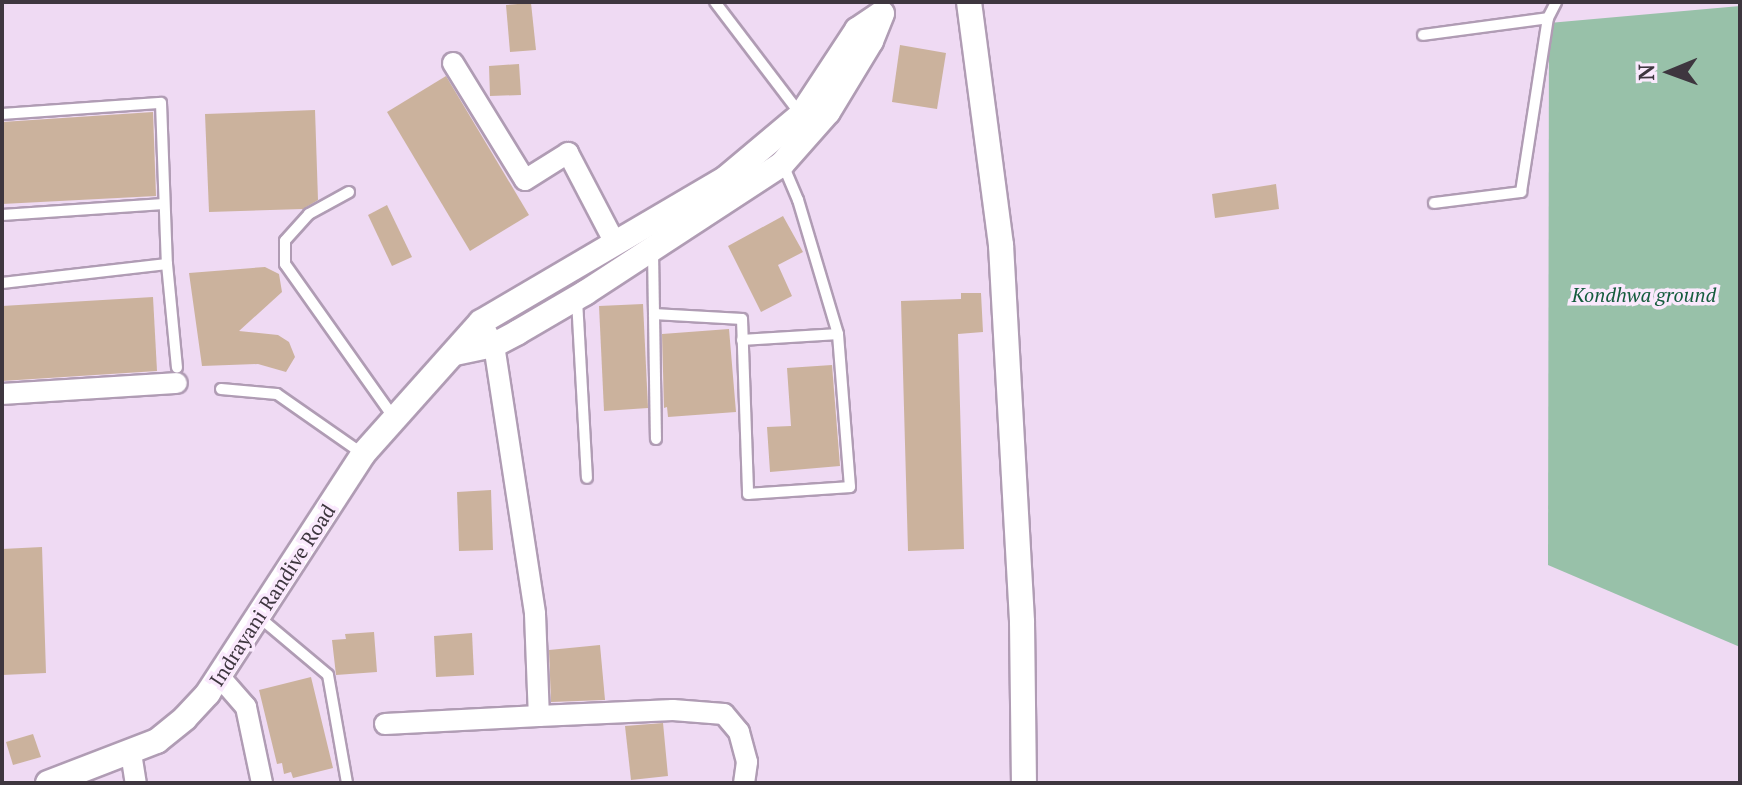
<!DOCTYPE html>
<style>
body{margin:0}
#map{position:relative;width:1742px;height:785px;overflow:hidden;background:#efdaf3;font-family:"PT Serif",serif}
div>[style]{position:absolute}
.green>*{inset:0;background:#98c1a9}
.building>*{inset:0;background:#cbb29d}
.roads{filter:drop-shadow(2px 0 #b09cb4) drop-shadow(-2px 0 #b09cb4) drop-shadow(0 2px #b09cb4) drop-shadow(0 -2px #b09cb4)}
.service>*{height:10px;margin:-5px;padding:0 5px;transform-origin:5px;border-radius:5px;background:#fff}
.minor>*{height:20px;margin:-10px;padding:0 10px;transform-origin:10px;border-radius:10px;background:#fff}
.tertiary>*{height:24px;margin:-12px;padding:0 12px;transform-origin:12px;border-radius:12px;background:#fff}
span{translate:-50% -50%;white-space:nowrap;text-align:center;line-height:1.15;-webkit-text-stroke:7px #fae9fd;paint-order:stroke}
.park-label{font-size:20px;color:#145c3d;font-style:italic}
.street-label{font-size:20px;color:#3e363f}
.frame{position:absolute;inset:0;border:4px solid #3e363f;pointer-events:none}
.north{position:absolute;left:1630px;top:32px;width:80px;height:80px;-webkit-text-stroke:6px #fae9fd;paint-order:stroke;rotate:269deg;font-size:22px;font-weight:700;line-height:32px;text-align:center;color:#3e363f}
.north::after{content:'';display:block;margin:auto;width:28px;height:36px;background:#3e363f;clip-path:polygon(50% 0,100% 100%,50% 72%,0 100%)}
</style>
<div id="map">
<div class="green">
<div style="clip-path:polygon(1740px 6px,1740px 647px,1548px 565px,1549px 23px)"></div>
</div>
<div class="building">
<div style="clip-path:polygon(531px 3px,536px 50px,510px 52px,506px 5px)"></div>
<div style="clip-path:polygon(900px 45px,946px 53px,937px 109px,892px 102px)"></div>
<div style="clip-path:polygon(519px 64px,521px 95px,490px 96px,489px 66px)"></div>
<div style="clip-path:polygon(446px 76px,529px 215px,470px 251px,387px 112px)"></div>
<div style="clip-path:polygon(315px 110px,318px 200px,303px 209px,209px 212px,205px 114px)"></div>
<div style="clip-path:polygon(153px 112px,156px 196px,2px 204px,2px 122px)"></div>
<div style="clip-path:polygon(1276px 184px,1279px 209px,1215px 218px,1212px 194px)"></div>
<div style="clip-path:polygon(387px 205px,412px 257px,392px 266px,368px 215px)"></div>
<div style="clip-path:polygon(783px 216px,803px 252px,778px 265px,792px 296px,761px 312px,728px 246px)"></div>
<div style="clip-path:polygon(265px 267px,279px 274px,282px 292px,239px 331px,278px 335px,289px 342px,295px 357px,286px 372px,258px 364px,202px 366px,189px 273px)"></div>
<div style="clip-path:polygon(961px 293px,981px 293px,983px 332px,958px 334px,964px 549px,908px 551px,901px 301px,961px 299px)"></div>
<div style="clip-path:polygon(153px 297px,157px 371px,2px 381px,2px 306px)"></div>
<div style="clip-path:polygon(643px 304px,648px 408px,604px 411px,599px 306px)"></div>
<div style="clip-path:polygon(729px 329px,736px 412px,668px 417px,667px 407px,664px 408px,662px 334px)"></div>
<div style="clip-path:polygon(832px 365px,840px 466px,770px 472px,767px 427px,791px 426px,787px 368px)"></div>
<div style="clip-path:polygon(491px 490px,493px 550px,459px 551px,457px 492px)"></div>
<div style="clip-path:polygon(42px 547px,46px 673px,2px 675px,2px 549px)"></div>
<div style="clip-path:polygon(374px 632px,377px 672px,336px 675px,332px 640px,346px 639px,345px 634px)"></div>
<div style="clip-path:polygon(472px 633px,474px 675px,436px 677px,434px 636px)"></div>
<div style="clip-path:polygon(600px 645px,605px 700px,551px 702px,549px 650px)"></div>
<div style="clip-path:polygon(311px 677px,333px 768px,293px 778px,291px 772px,284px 774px,282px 763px,277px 764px,259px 690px)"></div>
<div style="clip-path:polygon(663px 723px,668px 776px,631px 780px,625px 726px)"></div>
<div style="clip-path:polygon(33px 734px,41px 757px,13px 765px,6px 742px)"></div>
</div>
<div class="roads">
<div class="service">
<div style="left:715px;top:2px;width:142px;rotate:52.7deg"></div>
<div style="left:1423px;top:35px;width:126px;rotate:-7.7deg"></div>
<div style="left:2px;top:114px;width:159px;rotate:-4deg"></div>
<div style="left:161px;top:103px;width:161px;rotate:87.9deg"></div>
<div style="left:167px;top:264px;width:104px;rotate:84.5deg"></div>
<div style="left:349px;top:192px;width:46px;rotate:151.2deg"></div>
<div style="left:309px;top:214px;width:36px;rotate:132deg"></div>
<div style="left:285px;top:241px;width:23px;rotate:90deg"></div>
<div style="left:285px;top:264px;width:189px;rotate:54.7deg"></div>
<div style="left:1434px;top:203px;width:88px;rotate:-7.2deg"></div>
<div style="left:1521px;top:192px;width:176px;rotate:-81.2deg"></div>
<div style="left:1548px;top:18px;width:18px;rotate:-63deg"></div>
<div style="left:2px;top:215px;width:162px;rotate:-3.9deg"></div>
<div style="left:653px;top:251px;width:188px;rotate:89.1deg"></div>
<div style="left:2px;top:283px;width:166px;rotate:-6.6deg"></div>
<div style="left:577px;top:300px;width:178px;rotate:86.8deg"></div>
<div style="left:654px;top:314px;width:88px;rotate:3.3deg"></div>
<div style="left:742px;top:319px;width:175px;rotate:88deg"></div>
<div style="left:748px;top:494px;width:102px;rotate:-3.9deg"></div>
<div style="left:850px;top:487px;width:153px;rotate:-94.5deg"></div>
<div style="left:838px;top:334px;width:140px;rotate:-106.6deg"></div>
<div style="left:798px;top:200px;width:38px;rotate:-113deg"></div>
<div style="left:742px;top:340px;width:96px;rotate:-3.6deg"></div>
<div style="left:221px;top:389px;width:56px;rotate:5.1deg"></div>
<div style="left:277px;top:394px;width:105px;rotate:34.9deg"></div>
<div style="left:259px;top:617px;width:90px;rotate:40deg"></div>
<div style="left:328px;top:675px;width:110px;rotate:80deg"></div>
</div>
<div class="minor">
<div style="left:453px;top:63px;width:137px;rotate:58.4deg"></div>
<div style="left:525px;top:180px;width:51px;rotate:-32.1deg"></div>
<div style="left:568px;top:153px;width:102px;rotate:62.4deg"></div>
<div style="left:481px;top:322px;width:26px;rotate:61deg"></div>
<div style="left:494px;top:345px;width:272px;rotate:81.3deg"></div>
<div style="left:535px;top:614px;width:102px;rotate:87.8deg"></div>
<div style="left:539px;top:716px;width:134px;rotate:-2.6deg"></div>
<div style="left:673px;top:710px;width:51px;rotate:4.5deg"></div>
<div style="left:724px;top:714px;width:23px;rotate:50deg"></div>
<div style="left:739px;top:732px;width:31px;rotate:75deg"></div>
<div style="left:747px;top:762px;width:21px;rotate:98deg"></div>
<div style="left:2px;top:394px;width:175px;rotate:-3.6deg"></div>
<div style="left:219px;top:676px;width:41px;rotate:48.9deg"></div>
<div style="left:246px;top:707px;width:78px;rotate:78.1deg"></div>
<div style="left:385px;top:724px;width:154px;rotate:-3deg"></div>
<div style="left:131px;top:753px;width:30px;rotate:81deg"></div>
</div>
<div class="tertiary">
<div style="left:969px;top:2px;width:245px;rotate:82.5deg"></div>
<div style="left:1001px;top:245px;width:378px;rotate:86.8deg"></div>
<div style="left:1022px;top:622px;width:161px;rotate:89.3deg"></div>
<div style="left:455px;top:353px;width:40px;rotate:-12deg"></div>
<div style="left:494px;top:345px;width:27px;rotate:-28deg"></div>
<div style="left:518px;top:332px;width:78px;rotate:-30.2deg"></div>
<div style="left:585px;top:293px;width:235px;rotate:-33.2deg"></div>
<div style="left:782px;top:164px;width:69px;rotate:-48.5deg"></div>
<div style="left:828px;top:112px;width:83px;rotate:-58.8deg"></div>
<div style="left:871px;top:41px;width:29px;rotate:-68deg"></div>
<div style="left:48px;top:783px;width:117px;rotate:-21.1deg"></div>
<div style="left:157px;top:741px;width:36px;rotate:-39deg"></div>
<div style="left:185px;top:718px;width:34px;rotate:-47deg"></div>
<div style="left:208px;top:693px;width:285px;rotate:-57deg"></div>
<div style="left:363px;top:454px;width:177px;rotate:-48.2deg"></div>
<div style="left:481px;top:322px;width:284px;rotate:-30.4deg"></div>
<div style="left:726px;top:178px;width:98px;rotate:-40deg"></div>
<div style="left:801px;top:115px;width:102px;rotate:-56.6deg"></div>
<div style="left:857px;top:30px;width:30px;rotate:-34deg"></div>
</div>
</div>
<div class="park-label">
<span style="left:1644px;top:294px">Kondhwa ground</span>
</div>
<div class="street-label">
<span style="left:272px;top:595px;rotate:-57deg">Indrayani Randive Road</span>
</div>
<div class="frame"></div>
<div class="north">N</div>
</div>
